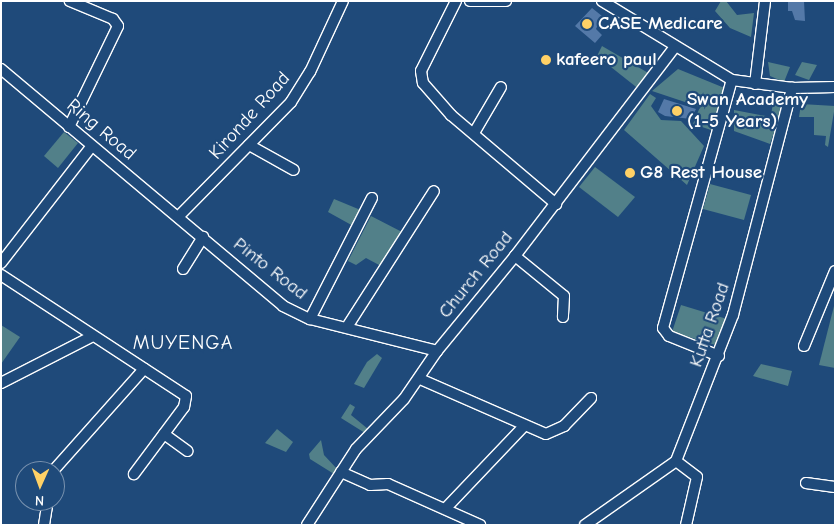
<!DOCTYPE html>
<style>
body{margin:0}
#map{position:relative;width:836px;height:526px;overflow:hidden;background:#1f4a7a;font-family:"Comic Neue",sans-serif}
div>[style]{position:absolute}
.green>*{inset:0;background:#528089}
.building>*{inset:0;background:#5479a8}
.roads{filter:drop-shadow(1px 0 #fff) drop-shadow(-1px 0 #fff) drop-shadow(0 1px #fff) drop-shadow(0 -1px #fff)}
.minor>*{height:10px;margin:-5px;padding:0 5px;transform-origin:5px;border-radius:5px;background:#1f4a7a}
.dots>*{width:14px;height:14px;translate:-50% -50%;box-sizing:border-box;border:2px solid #1f4a7a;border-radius:50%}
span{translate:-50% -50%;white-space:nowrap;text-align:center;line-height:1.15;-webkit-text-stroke:4.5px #1f4a7a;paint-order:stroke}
.poi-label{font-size:19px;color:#fff;font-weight:700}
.left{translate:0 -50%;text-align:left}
.street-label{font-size:19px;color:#fff}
.neighbourhood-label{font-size:20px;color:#fff;letter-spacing:1px}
.frame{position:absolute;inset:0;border:2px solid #fff;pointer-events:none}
.north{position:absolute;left:15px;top:461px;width:50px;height:50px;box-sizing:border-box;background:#1f4a7a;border:1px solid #7992af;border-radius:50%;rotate:182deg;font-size:14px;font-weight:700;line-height:20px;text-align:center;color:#fff}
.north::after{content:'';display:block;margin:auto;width:18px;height:22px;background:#ffd166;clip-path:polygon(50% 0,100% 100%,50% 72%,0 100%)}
</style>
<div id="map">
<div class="green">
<div style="clip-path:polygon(721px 1px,726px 1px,737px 15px,754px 13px,751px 37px,730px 28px,715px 11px)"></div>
<div style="clip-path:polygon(602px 46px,650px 74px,640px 90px,597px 56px)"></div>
<div style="clip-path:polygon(768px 62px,790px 67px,784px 82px,770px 76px)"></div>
<div style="clip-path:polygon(802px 62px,817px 65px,809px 80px,795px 75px)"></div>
<div style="clip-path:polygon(678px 69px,727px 89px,714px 131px,693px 124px,700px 107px,652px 91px)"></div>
<div style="clip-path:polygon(650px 94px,656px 98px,651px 106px,661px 120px,681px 121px,704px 146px,687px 185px,624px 130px)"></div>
<div style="clip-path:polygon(773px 101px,785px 101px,770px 144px,734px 131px,734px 110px,771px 117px)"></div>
<div style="clip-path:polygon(801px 104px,835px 106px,828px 147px,825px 145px,826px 136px,814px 135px,814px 117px,799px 117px)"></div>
<div style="clip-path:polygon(64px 132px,78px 143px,58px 168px,44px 156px)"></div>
<div style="clip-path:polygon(595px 167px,635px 197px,618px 217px,579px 187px)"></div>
<div style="clip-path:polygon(710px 184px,751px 195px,744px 220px,703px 209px)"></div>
<div style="clip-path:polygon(334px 199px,363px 211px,355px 227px,328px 212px)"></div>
<div style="clip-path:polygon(371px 216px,404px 233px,381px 266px,366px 258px,356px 265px,348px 261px)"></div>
<div style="clip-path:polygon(681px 305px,727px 319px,719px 346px,672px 332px)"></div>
<div style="clip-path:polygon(834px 306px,835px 306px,835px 368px,819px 365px)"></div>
<div style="clip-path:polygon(1px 325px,20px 337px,1px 364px)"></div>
<div style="clip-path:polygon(377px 354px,382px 358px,364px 388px,354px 384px,367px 362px)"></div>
<div style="clip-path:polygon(761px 364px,792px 371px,788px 386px,753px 376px)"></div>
<div style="clip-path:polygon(350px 404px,355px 407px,351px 415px,368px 429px,365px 433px,341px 418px)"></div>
<div style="clip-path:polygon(277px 429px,293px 442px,286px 452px,265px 443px)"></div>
<div style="clip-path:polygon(321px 440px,324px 455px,338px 470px,334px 474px,310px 459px,309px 454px)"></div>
</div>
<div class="building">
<div style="clip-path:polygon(788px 1px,804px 1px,805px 21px,795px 20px,792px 11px,788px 11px)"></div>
<div style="clip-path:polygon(592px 8px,602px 16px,596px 29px,602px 35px,595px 43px,575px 26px)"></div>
<div style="clip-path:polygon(664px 99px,696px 109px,691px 119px,665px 116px,658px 112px)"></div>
</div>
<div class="roads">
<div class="minor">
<div style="left:456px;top:1px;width:78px;rotate:116.6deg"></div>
<div style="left:421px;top:71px;width:12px;rotate:81deg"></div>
<div style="left:423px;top:83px;width:43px;rotate:48.8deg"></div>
<div style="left:451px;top:115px;width:138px;rotate:40.3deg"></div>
<div style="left:470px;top:1px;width:36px"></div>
<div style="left:602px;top:1px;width:152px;rotate:31.3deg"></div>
<div style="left:732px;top:80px;width:61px;rotate:7.6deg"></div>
<div style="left:792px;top:88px;width:43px;rotate:-1.3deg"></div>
<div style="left:1px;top:69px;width:368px;rotate:40deg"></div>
<div style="left:283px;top:306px;width:30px;rotate:26deg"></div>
<div style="left:310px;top:319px;width:131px;rotate:14.1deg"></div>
<div style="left:755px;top:84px;width:84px;rotate:-83.1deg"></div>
<div style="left:69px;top:127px;width:112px;rotate:-64.1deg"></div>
<div style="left:118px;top:26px;width:9px;rotate:-126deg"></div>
<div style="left:113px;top:19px;width:47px;rotate:-157.3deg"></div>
<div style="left:474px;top:133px;width:53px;rotate:-59.6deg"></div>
<div style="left:249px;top:145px;width:51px;rotate:29.1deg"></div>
<div style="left:179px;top:216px;width:160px;rotate:-45.5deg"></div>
<div style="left:291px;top:102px;width:36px;rotate:-58deg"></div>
<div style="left:310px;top:72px;width:78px;rotate:-65.1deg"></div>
<div style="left:515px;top:256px;width:63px;rotate:39.2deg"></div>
<div style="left:564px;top:296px;width:21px;rotate:93deg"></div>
<div style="left:1px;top:263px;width:147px;rotate:-52.2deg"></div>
<div style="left:183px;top:269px;width:38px;rotate:-58deg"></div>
<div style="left:1px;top:275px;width:221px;rotate:33.2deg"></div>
<div style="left:186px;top:396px;width:11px;rotate:100deg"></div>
<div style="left:184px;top:407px;width:84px;rotate:126.7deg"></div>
<div style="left:310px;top:319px;width:136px;rotate:-62.9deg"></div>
<div style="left:347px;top:327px;width:161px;rotate:-57.4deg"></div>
<div style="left:804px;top:346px;width:81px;rotate:-67.5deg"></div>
<div style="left:719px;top:356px;width:54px;rotate:-158.2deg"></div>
<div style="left:669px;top:336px;width:10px;rotate:-127deg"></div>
<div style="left:663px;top:328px;width:257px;rotate:-74.5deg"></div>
<div style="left:420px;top:379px;width:137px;rotate:23.6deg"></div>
<div style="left:546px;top:434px;width:20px;rotate:-24deg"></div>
<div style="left:564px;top:426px;width:39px;rotate:-46deg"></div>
<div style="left:1px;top:383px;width:101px;rotate:-27.1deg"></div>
<div style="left:164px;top:434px;width:29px;rotate:36deg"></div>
<div style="left:676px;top:461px;width:26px;rotate:37deg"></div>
<div style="left:697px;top:477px;width:49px;rotate:102.9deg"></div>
<div style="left:53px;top:471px;width:137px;rotate:-48.3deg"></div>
<div style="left:341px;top:472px;width:32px;rotate:24deg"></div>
<div style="left:370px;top:485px;width:18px;rotate:-3deg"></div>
<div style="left:388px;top:484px;width:101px;rotate:24deg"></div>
<div style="left:806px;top:483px;width:29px;rotate:8deg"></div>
<div style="left:446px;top:508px;width:113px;rotate:-46.4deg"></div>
<div style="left:44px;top:525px;width:24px;rotate:-81deg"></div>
<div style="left:307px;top:525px;width:90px;rotate:-57.2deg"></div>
<div style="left:356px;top:449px;width:69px;rotate:-46.2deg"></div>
<div style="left:404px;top:399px;width:58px;rotate:-55.5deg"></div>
<div style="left:437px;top:351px;width:123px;rotate:-50.6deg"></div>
<div style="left:515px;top:256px;width:262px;rotate:-52.6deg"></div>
<div style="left:585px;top:525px;width:111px;rotate:-35.1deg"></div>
<div style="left:676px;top:461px;width:157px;rotate:-68.7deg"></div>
<div style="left:733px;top:315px;width:235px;rotate:-75.4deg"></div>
</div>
</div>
<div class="dots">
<div style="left:587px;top:24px;background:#ffd166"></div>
<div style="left:546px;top:60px;background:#ffd166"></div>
<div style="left:677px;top:111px;background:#ffd166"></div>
<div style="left:630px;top:173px;background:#ffd166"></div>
</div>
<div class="poi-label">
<span class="left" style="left:598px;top:24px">CASE Medicare</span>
<span class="left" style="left:556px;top:60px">kafeero paul</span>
<span class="left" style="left:687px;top:111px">Swan Academy<br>(1-5 Years)</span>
<span class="left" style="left:640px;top:173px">G8 Rest House</span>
</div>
<div class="street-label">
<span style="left:250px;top:116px;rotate:-48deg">Kironde Road</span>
<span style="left:101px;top:130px;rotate:40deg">Ring Road</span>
<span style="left:270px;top:269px;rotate:38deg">Pinto Road</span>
<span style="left:476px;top:275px;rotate:-51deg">Church Road</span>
<span style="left:710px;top:325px;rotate:-71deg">Kutta Road</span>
</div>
<div class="neighbourhood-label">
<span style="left:183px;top:342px">MUYENGA</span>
</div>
<div class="frame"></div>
<div class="north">N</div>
</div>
